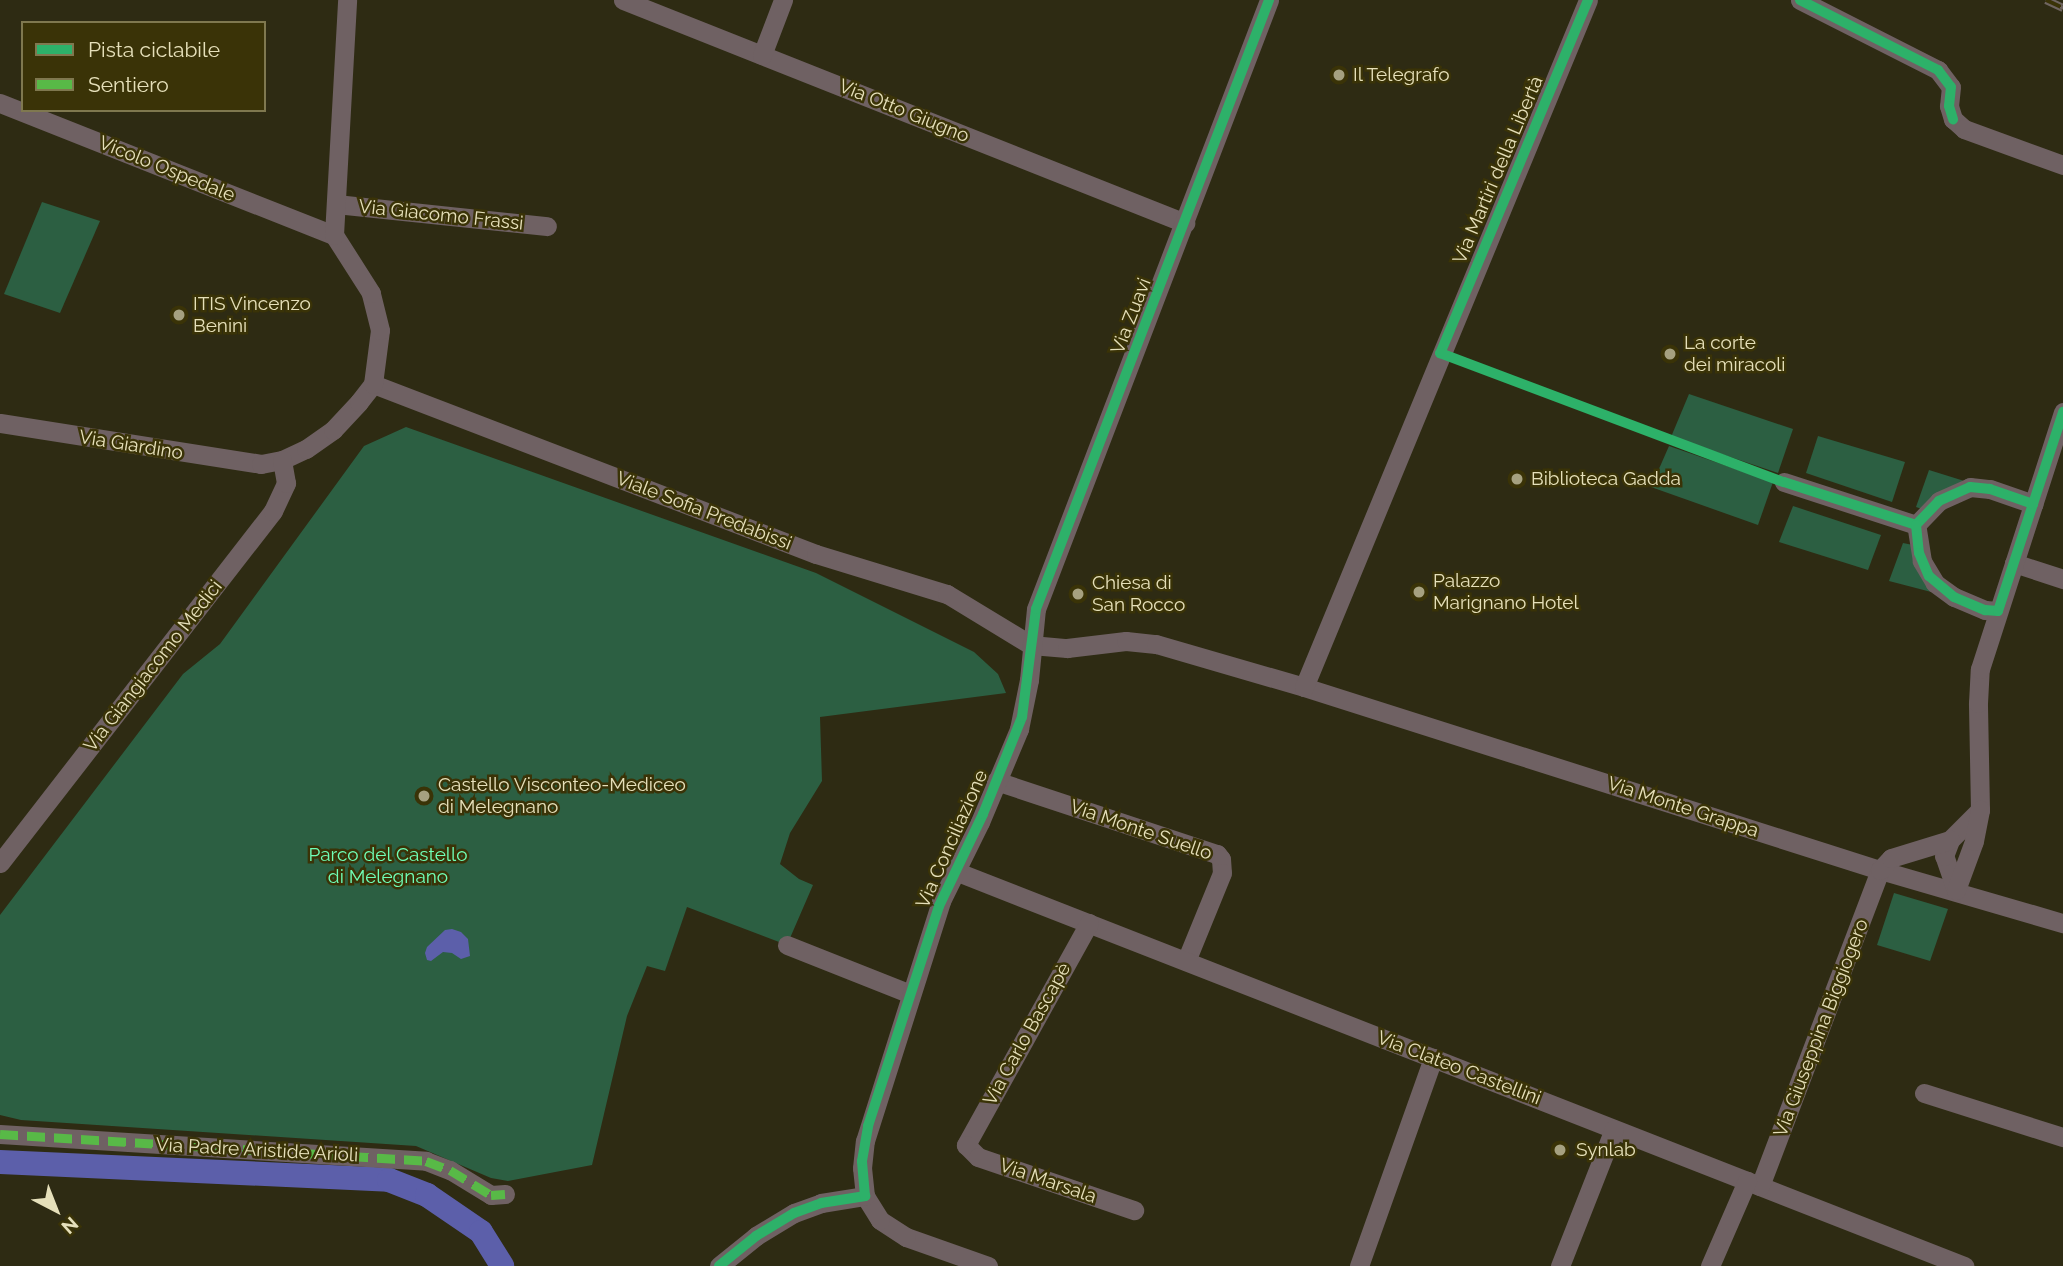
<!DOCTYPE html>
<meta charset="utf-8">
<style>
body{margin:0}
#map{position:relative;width:2063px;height:1266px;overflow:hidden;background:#2e2b13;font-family:Raleway,sans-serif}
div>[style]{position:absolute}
.green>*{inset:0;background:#2c5f42}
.water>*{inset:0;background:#5c5faa}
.canal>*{height:24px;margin:-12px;padding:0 12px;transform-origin:12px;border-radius:12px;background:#5c5faa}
.street>*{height:19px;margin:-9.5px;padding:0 9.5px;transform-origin:9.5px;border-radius:9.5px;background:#6f6163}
.rail>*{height:8px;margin-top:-4px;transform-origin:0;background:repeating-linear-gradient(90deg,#3a3307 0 16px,#6f6560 0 32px);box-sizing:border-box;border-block:2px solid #6f6560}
.quiet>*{height:9px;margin-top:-4.5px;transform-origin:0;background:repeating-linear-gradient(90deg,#58b947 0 18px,transparent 0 27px)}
.cycleway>*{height:10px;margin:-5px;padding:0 5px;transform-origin:5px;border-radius:5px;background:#2db169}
.dots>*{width:19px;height:19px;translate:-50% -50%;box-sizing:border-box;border:4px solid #3a3307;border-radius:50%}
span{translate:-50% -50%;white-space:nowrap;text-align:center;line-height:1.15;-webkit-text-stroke:5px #3a3307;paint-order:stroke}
.poi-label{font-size:19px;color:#e6e0ba}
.left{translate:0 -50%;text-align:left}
.street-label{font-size:19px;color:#e6e0ba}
.park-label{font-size:19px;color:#6fffb8}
.legend{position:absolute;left:21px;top:21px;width:245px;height:91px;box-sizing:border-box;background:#3a3307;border:2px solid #7f784f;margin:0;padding:9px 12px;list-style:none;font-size:21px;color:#e6e0ba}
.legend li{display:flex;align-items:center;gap:14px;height:35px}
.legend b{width:35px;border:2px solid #7f784f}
.north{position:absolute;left:21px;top:1175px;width:70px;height:70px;-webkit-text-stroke:5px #3a3307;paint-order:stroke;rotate:138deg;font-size:19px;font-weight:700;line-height:28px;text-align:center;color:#e6e0ba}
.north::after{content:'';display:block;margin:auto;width:24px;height:32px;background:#e6e0ba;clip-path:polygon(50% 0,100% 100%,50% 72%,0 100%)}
</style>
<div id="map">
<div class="green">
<div style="clip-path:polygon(42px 202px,100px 221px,60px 313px,4px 294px)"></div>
<div style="clip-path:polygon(1689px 394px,1793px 429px,1778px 473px,1671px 437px)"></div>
<div style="clip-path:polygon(406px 427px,816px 573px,974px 652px,998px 674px,1006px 693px,820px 717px,822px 781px,790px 833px,780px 864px,799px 879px,813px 885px,787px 945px,687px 907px,665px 971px,647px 966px,627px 1016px,592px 1165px,508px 1181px,491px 1178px,416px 1146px,21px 1120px,0 1115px,0 915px,183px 674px,220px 644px,364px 446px)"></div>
<div style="clip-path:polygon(1818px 436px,1905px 462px,1892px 502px,1806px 473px)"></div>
<div style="clip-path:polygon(1669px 446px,1773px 482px,1758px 525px,1651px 487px)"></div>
<div style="clip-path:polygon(1929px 470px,1990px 489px,1928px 511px,1916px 507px)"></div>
<div style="clip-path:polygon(1793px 506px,1881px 535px,1868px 570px,1779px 542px)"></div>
<div style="clip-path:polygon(1903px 543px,1918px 546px,1925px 569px,1962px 600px,1889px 581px)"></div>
<div style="clip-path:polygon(1894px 893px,1948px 909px,1930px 961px,1877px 945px)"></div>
</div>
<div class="water">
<div style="clip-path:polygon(452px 929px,461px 932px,468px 939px,470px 956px,461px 959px,452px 953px,443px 952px,431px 961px,427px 960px,425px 953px,427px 947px,445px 930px)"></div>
</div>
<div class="canal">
<div style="left:0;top:1162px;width:389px;rotate:2.6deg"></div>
<div style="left:389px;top:1180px;width:41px;rotate:21.5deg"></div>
<div style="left:427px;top:1195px;width:65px;rotate:34.4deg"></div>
<div style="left:481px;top:1232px;width:40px;rotate:58deg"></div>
</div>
<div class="street">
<div style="left:623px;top:0;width:605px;rotate:21.64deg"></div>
<div style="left:1800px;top:0;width:155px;rotate:26.9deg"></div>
<div style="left:1938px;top:70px;width:21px;rotate:53deg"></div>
<div style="left:1951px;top:87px;width:19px;rotate:96deg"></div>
<div style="left:1949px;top:106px;width:14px;rotate:73deg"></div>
<div style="left:1953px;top:119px;width:15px;rotate:42deg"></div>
<div style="left:1964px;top:129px;width:105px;rotate:20deg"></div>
<div style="left:762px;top:55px;width:59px;rotate:-69.1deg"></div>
<div style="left:0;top:103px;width:359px;rotate:21.6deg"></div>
<div style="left:336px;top:204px;width:212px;rotate:6deg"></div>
<div style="left:373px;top:384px;width:474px;rotate:21deg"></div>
<div style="left:816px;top:554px;width:137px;rotate:17deg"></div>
<div style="left:947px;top:594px;width:98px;rotate:31.3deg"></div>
<div style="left:1031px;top:645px;width:36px;rotate:5deg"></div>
<div style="left:1067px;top:648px;width:59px;rotate:-6.8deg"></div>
<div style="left:1126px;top:641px;width:30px;rotate:6deg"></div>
<div style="left:1156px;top:644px;width:154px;rotate:16.2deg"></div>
<div style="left:1304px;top:687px;width:604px;rotate:17.63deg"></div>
<div style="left:1880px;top:870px;width:191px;rotate:16.2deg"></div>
<div style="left:0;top:423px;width:264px;rotate:8.9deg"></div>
<div style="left:261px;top:464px;width:21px;rotate:-11deg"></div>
<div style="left:282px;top:460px;width:26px;rotate:-25deg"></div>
<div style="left:306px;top:449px;width:33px;rotate:-35deg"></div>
<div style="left:333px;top:430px;width:38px;rotate:-47deg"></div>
<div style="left:359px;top:402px;width:23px;rotate:-52deg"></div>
<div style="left:373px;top:384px;width:54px;rotate:-82.6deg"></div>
<div style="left:380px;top:330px;width:38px;rotate:-104deg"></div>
<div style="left:371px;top:293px;width:69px;rotate:-122.5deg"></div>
<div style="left:334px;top:235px;width:235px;rotate:-86.8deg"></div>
<div style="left:1784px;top:482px;width:139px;rotate:18deg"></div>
<div style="left:2014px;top:563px;width:52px;rotate:18.1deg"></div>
<div style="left:1998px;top:611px;width:13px;rotate:-176deg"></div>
<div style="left:1985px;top:610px;width:34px;rotate:-157deg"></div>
<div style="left:1954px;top:597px;width:24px;rotate:-144deg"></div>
<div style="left:1935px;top:583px;width:26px;rotate:-121deg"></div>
<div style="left:1922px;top:561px;width:36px;rotate:-99deg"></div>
<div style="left:1916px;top:525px;width:33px;rotate:-46deg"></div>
<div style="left:1939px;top:501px;width:34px;rotate:-24deg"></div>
<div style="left:1970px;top:487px;width:20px;rotate:6deg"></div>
<div style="left:1990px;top:489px;width:46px;rotate:19.2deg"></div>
<div style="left:1304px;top:687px;width:743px;rotate:-67.54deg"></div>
<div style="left:996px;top:781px;width:233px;rotate:18.3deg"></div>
<div style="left:1217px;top:854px;width:6px;rotate:51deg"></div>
<div style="left:1221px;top:859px;width:14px;rotate:86deg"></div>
<div style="left:1222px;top:873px;width:95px;rotate:112.2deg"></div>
<div style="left:0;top:863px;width:445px;rotate:-52.2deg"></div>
<div style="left:273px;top:511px;width:31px;rotate:-65deg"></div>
<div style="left:286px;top:483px;width:23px;rotate:-100deg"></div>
<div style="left:955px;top:871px;width:1084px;rotate:21.38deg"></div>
<div style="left:1956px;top:890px;width:36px;rotate:-109deg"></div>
<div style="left:1944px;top:856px;width:17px;rotate:-69deg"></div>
<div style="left:1950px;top:840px;width:42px;rotate:-45deg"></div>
<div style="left:1980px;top:810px;width:107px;rotate:-91.1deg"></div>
<div style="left:1978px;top:703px;width:34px;rotate:-87deg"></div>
<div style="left:1980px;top:669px;width:270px;rotate:-72.1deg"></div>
<div style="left:1956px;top:890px;width:52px;rotate:-69.8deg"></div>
<div style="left:1974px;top:841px;width:32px;rotate:-79deg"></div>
<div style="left:1089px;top:923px;width:254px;rotate:119deg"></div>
<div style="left:966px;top:1145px;width:17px;rotate:45deg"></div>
<div style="left:978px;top:1157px;width:165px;rotate:18.8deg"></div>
<div style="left:787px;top:945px;width:133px;rotate:21.6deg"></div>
<div style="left:1924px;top:1093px;width:146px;rotate:17.6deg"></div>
<div style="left:0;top:1134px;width:427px;rotate:3.6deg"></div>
<div style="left:426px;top:1161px;width:26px;rotate:21deg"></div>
<div style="left:450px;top:1170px;width:48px;rotate:31.4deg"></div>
<div style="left:491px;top:1195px;width:14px;rotate:-4deg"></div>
<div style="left:1760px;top:1186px;width:338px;rotate:-69.2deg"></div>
<div style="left:1880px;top:870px;width:16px;rotate:-47deg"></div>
<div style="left:1891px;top:858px;width:62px;rotate:-17deg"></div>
<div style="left:719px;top:1266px;width:48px;rotate:-39deg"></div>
<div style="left:756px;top:1236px;width:44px;rotate:-31.2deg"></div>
<div style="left:794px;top:1213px;width:29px;rotate:-20deg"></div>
<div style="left:821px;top:1203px;width:45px;rotate:-9deg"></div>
<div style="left:988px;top:1266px;width:87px;rotate:-160.5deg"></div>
<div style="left:906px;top:1237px;width:31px;rotate:-147deg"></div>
<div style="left:880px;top:1220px;width:28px;rotate:-122deg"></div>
<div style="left:865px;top:1196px;width:28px;rotate:-96deg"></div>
<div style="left:862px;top:1168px;width:27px;rotate:-84deg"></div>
<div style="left:865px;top:1141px;width:252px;rotate:-72.4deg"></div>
<div style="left:941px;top:901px;width:88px;rotate:-63.7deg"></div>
<div style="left:980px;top:822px;width:101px;rotate:-67.2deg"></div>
<div style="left:1019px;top:729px;width:50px;rotate:-78.5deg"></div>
<div style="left:1029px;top:680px;width:71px;rotate:-84.4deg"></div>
<div style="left:1036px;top:609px;width:652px;rotate:-69.06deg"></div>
<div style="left:1359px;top:1266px;width:221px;rotate:-70.4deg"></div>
<div style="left:1560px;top:1266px;width:147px;rotate:-68.5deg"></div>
<div style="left:1710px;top:1266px;width:93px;rotate:-66.5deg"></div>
</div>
<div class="rail">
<div style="left:2046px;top:0;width:19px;rotate:25deg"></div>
</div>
<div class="quiet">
<div style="left:0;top:1134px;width:427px;rotate:3.6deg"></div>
<div style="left:426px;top:1161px;width:26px;rotate:21deg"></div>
<div style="left:450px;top:1170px;width:48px;rotate:31.4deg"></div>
<div style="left:491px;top:1195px;width:14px;rotate:-4deg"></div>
</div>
<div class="cycleway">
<div style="left:1588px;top:0;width:383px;rotate:112.7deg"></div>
<div style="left:1440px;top:353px;width:367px;rotate:20.6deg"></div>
<div style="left:1784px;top:482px;width:139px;rotate:18deg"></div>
<div style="left:1800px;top:0;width:155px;rotate:26.9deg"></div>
<div style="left:1938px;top:70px;width:21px;rotate:53deg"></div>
<div style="left:1951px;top:87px;width:19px;rotate:96deg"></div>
<div style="left:1949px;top:106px;width:14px;rotate:73deg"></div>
<div style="left:2033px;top:504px;width:46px;rotate:-160.8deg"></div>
<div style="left:1990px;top:489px;width:20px;rotate:-174deg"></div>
<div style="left:1970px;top:487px;width:34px;rotate:156deg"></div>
<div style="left:1939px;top:501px;width:33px;rotate:134deg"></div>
<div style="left:1916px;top:525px;width:28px;rotate:84deg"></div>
<div style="left:1919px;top:553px;width:25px;rotate:67deg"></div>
<div style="left:1929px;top:576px;width:33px;rotate:40deg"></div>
<div style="left:1954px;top:597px;width:34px;rotate:23deg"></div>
<div style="left:1985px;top:610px;width:13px;rotate:4deg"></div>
<div style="left:1998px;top:611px;width:113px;rotate:-71.9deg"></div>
<div style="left:2033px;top:504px;width:97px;rotate:-71.9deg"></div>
<div style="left:719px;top:1266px;width:48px;rotate:-39deg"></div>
<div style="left:756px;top:1236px;width:44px;rotate:-31.2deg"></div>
<div style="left:794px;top:1213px;width:29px;rotate:-20deg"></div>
<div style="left:821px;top:1203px;width:45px;rotate:-9deg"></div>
<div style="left:865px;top:1196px;width:35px;rotate:-95deg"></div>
<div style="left:862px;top:1161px;width:36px;rotate:-80deg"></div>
<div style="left:868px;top:1126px;width:231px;rotate:-72.1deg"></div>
<div style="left:939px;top:906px;width:102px;rotate:-64.4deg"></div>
<div style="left:983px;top:814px;width:105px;rotate:-68.1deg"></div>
<div style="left:1022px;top:717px;width:109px;rotate:-82.6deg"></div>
<div style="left:1036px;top:609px;width:652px;rotate:-69.06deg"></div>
</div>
<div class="dots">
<div style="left:1339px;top:75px;background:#a6a180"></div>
<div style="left:179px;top:315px;background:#a6a180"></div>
<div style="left:1670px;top:354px;background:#a6a180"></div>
<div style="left:1517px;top:479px;background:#a6a180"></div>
<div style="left:1419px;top:592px;background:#a6a180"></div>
<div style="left:1078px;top:594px;background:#a6a180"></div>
<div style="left:424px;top:796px;background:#a6a180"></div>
<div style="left:1560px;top:1150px;background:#a6a180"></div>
</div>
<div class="poi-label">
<span class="left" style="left:1353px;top:75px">Il Telegrafo</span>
<span class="left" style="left:193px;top:315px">ITIS Vincenzo<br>Benini</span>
<span class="left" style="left:1684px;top:354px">La corte<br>dei miracoli</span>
<span class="left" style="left:1531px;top:479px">Biblioteca Gadda</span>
<span class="left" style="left:1433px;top:592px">Palazzo<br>Marignano Hotel</span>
<span class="left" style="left:1092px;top:594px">Chiesa di<br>San Rocco</span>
<span class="left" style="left:438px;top:796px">Castello Visconteo-Mediceo<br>di Melegnano</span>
<span class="left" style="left:1576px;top:1150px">Synlab</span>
</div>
<div class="street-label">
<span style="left:904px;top:111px;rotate:22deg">Via Otto Giugno</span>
<span style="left:167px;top:169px;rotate:22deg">Vicolo Ospedale</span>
<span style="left:1498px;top:170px;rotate:-67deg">Via Martiri della Libertà</span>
<span style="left:441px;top:215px;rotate:6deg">Via Giacomo Frassi</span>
<span style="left:1131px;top:316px;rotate:-69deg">Via Zuavi</span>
<span style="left:131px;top:445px;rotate:9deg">Via Giardino</span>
<span style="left:704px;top:511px;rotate:21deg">Viale Sofia Predabissi</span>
<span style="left:153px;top:666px;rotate:-52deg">Via Giangiacomo Medici</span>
<span style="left:1683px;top:807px;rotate:18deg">Via Monte Grappa</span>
<span style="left:1141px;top:830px;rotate:19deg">Via Monte Suello</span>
<span style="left:952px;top:839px;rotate:-66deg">Via Conciliazione</span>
<span style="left:1821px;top:1028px;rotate:-69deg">Via Giuseppina Biggiogero</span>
<span style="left:1027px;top:1034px;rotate:-61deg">Via Carlo Bascapè</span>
<span style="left:1459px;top:1068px;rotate:21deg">Via Clateo Castellini</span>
<span style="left:257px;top:1150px;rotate:3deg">Via Padre Aristide Arioli</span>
<span style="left:1048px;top:1181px;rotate:19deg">Via Marsala</span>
</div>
<div class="park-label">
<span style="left:388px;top:866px">Parco del Castello<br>di Melegnano</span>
</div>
<ul class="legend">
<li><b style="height:9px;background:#2db169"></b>Pista ciclabile</li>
<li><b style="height:9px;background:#58b947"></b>Sentiero</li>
</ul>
<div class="north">N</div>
</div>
